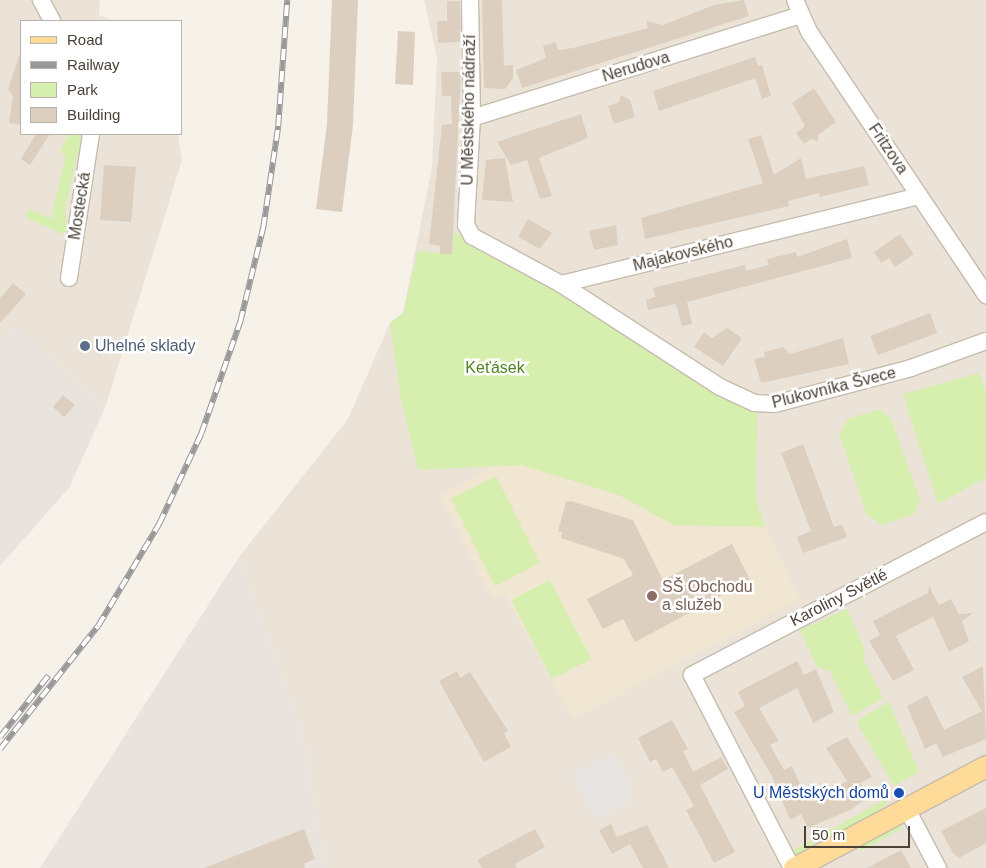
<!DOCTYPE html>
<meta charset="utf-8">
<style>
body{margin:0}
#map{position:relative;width:986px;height:868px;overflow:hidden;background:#f6f1e9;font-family:Arial,sans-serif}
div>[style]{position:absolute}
.residential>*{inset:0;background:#ebe3d7}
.industrial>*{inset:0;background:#e9e3de}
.education>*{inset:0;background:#f1e6d2}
.green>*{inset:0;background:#d6eeae}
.parking>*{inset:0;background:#e7e4e1}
.building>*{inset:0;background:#dccfc0}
.roads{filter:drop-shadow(1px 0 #c6bcad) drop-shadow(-1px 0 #c6bcad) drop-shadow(0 1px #c6bcad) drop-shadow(0 -1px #c6bcad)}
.minor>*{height:16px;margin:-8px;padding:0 8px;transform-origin:8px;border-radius:8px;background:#fff}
.major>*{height:21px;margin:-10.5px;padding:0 10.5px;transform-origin:10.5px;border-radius:10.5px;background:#ffdb99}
.rail>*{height:5.5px;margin-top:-2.75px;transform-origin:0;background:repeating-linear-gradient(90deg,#fff 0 11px,#999 0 22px);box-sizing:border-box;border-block:1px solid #999}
.dots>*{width:14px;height:14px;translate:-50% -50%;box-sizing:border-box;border:2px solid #fff;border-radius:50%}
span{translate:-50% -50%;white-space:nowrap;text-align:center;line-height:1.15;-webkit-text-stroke:5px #fff;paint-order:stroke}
.street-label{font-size:16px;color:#4b4136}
.service-label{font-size:16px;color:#4e5e75}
.left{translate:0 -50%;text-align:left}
.park-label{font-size:16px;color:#4e8422}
.education-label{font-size:16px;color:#785e54}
.transit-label{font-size:16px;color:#164399}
.right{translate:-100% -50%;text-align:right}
.legend{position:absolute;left:20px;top:20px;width:162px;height:115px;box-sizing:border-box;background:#fff;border:1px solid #b7b3af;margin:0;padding:6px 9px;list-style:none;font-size:15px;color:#4b4136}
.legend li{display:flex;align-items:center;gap:10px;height:25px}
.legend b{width:25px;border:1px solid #b7b3af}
.scale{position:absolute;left:804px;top:826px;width:106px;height:22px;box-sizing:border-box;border:2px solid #4b4136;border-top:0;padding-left:6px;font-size:15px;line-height:18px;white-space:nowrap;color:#4b4136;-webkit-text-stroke:4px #fff;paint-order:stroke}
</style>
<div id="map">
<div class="residential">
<div style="clip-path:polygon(0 0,100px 0,99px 15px,115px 21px,21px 21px,21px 134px,178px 134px,182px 160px,105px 408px,17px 326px,0 337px)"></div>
<div style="clip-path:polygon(424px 0,986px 0,986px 868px,325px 868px,302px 731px,239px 557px,348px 419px,390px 323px,403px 313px,432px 167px,437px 58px)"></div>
</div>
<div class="industrial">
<div style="clip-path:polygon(17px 326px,105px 408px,69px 488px,0 566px,0 337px)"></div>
<div style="clip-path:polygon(239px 557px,302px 731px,325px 868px,40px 868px)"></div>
</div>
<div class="education">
<div style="clip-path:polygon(521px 465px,619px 495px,674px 525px,765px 527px,800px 599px,573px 719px,504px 593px,492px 599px,440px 496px,495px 466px)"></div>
</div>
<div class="green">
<div style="clip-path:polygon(69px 134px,83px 134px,65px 208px,67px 231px,62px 234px,25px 217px,30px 209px,51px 219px,65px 158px,60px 150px)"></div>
<div style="clip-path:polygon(454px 232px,557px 289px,720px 396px,757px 412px,756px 499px,765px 527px,674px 525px,619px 495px,521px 465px,418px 470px,401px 400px,390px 323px,403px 313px,418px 251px,451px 254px)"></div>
<div style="clip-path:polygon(979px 373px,986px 392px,986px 478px,938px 504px,903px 394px)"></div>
<div style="clip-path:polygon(880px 409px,891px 419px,920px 500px,914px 514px,882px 525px,867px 515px,839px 434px,848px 419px)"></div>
<div style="clip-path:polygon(496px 476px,540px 563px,495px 586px,451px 499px)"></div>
<div style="clip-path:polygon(550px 580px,591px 659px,552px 679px,511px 600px)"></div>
<div style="clip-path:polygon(847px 609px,865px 650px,862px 656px,883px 698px,852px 716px,830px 671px,817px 667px,800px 630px)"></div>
<div style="clip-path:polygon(889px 702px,919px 772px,894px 786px,856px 721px)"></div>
<div style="clip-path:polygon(888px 798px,882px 811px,824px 841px,821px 835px)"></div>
<div style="clip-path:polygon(900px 824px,903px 828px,860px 851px,857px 844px)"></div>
<div style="clip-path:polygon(812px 840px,815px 847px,794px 856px,791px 851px)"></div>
</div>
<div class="parking">
<div style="clip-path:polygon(615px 754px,627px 776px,631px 801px,595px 819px,571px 774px)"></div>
</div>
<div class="building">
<div style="clip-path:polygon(332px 0,358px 0,353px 125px,342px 212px,316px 209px,327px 124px)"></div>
<div style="clip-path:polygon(482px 0,502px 0,504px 66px,513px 65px,513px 78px,505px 89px,484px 88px)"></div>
<div style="clip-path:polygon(744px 0,749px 16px,522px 88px,516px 70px,546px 58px,543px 46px,556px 42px,558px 50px,573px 48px,648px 28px,646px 21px,663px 25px,714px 5px)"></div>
<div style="clip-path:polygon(447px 1px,460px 1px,461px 42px,438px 43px,437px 21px,447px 21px)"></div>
<div style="clip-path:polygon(398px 31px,415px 32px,413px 85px,395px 84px)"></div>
<div style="clip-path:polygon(19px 56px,21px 56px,21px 125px,9px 123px,13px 96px,8px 89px)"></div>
<div style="clip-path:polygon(755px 57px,758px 66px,762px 65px,771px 96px,762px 99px,755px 78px,659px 111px,653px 91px)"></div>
<div style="clip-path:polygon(441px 72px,461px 72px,452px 254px,440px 254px,440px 246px,429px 244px,442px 125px,452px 124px,451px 96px,442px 96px)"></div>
<div style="clip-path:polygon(814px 88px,836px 122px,818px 135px,818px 141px,811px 139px,804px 144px,796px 133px,805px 126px,792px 103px)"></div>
<div style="clip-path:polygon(621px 95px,630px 100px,635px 117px,614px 124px,608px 106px,619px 102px)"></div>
<div style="clip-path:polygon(581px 114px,588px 138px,539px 158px,552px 196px,540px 199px,527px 160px,511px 165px,497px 142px)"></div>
<div style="clip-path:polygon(36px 134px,50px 134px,30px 165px,21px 159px)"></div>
<div style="clip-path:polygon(761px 135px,774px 175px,801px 158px,806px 179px,864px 166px,869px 185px,820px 197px,819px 193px,788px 201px,789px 206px,645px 239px,641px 218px,763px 183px,748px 139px)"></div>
<div style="clip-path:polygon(505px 158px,513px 202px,482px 200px,486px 160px)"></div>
<div style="clip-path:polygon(104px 165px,136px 167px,131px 222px,100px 220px)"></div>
<div style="clip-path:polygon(528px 219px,552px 233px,540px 249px,518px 237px)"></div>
<div style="clip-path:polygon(616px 225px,618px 245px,594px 250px,589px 231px)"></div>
<div style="clip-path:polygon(900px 234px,914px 254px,895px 267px,889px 258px,881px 263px,874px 252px)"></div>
<div style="clip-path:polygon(847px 239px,852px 258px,687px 302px,692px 324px,682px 326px,676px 304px,648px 310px,646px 300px,655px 297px,653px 288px,745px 265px,746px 271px,769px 265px,767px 259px,796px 252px,797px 257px)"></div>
<div style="clip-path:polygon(13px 283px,26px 294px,0 323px,0 298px)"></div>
<div style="clip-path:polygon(930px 313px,937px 333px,878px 355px,870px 336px)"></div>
<div style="clip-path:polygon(727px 328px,742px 338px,723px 366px,694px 347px,704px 332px,712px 338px)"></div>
<div style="clip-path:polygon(843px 338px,849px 364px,761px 383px,754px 359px,765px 357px,764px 352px,783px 347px,790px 354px)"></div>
<div style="clip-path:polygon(63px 395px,75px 405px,64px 417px,53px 407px)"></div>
<div style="clip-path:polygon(803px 444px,834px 527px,842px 524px,847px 537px,803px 553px,797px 537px,811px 531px,781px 453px)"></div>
<div style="clip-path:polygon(571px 501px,633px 520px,663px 580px,732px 544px,750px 580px,635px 642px,623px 619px,603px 629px,587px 599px,633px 575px,624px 559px,561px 538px,562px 532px,558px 531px,566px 502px)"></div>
<div style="clip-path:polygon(929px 586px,939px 605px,951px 599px,959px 614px,973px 613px,962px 621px,969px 641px,949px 652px,933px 617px,917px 625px,896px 636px,914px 670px,893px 681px,869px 641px,880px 635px,873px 621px,928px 593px)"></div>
<div style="clip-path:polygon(797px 661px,804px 675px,816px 669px,834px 712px,813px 723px,797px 688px,759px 708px,779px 741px,770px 745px,784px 770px,792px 766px,808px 802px,847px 781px,826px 748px,847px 737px,872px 777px,860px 783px,868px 797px,852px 809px,808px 828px,801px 814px,790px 820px,772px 776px,734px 712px,745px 706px,738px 692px)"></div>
<div style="clip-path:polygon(983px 666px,986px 739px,943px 757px,936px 743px,925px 749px,907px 706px,927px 695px,944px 730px,982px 711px,962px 677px)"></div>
<div style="clip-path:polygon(457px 671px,460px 678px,470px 672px,508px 731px,504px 733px,511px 747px,484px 762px,439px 681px)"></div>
<div style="clip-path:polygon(672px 720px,688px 749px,683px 751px,693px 772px,721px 757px,728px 769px,700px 785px,735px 852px,714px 863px,686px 810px,694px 806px,672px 767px,663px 772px,656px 759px,650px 762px,638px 738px)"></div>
<div style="clip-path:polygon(986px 808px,986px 843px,959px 858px,953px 853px,941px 831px)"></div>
<div style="clip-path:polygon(611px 824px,617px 837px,647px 825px,669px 868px,643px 868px,630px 844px,612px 854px,599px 830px)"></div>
<div style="clip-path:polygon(304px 829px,315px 859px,304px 864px,305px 868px,204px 868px)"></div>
<div style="clip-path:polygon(535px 829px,545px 847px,515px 864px,517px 868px,482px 868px,477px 860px)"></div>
<div style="clip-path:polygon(901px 850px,911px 868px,867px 868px)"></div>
</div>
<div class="roads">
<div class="minor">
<div style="left:41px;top:0;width:24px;rotate:62deg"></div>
<div style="left:470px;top:0;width:118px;rotate:89deg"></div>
<div style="left:472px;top:118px;width:107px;rotate:93.2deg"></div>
<div style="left:466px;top:225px;width:13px;rotate:61deg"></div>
<div style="left:472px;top:236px;width:101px;rotate:28.3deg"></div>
<div style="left:561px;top:284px;width:189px;rotate:32.9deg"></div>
<div style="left:720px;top:387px;width:38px;rotate:25deg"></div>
<div style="left:754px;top:403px;width:21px;rotate:3deg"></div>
<div style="left:775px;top:404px;width:141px;rotate:-14.8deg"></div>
<div style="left:911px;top:368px;width:80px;rotate:-19.8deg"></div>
<div style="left:795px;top:0;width:36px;rotate:66deg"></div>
<div style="left:810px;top:33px;width:316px;rotate:56.1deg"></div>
<div style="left:472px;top:118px;width:345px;rotate:-17.4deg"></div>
<div style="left:69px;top:278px;width:146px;rotate:-81.3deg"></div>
<div style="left:561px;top:284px;width:369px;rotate:-13.8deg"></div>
<div style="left:907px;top:809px;width:67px;rotate:62.3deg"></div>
<div style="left:792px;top:868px;width:217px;rotate:-117.4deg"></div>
<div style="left:692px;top:675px;width:331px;rotate:-27.5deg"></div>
</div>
<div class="major">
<div style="left:794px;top:868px;width:217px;rotate:-28deg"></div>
</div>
</div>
<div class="rail">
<div style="left:0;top:737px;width:78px;rotate:-51.8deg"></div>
<div style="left:0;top:749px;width:157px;rotate:-51.5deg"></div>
<div style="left:98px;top:626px;width:119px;rotate:-59.1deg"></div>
<div style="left:159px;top:524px;width:99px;rotate:-65deg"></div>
<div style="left:201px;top:434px;width:119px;rotate:-70.8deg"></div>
<div style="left:240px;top:322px;width:97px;rotate:-76.3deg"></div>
<div style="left:263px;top:228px;width:103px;rotate:-81.6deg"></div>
<div style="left:278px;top:126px;width:126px;rotate:-85.9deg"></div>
</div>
<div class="dots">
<div style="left:85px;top:346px;background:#5c6f8a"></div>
<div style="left:652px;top:596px;background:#8d6e63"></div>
<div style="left:899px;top:793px;background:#1a4fb4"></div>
</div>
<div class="street-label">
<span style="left:636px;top:67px;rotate:-17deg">Nerudova</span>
<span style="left:469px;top:110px;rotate:-89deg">U Městského nádraží</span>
<span style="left:888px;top:149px;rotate:56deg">Fritzova</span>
<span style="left:80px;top:206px;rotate:-81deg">Mostecká</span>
<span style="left:683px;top:254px;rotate:-14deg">Majakovského</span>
<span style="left:834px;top:388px;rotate:-14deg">Plukovníka Švece</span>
<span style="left:839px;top:598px;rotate:-27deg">Karoliny Světlé</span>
</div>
<div class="service-label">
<span class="left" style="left:95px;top:346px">Uhelné sklady</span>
</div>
<div class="park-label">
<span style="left:495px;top:368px">Keťásek</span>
</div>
<div class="education-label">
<span class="left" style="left:662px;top:596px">SŠ Obchodu<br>a služeb</span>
</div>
<div class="transit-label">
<span class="right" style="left:889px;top:793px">U Městských domů</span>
</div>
<ul class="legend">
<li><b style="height:6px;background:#ffdb99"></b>Road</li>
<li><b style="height:6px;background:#999"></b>Railway</li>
<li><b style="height:14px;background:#d6eeae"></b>Park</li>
<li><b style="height:14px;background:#dccfc0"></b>Building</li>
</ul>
<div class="scale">50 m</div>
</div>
